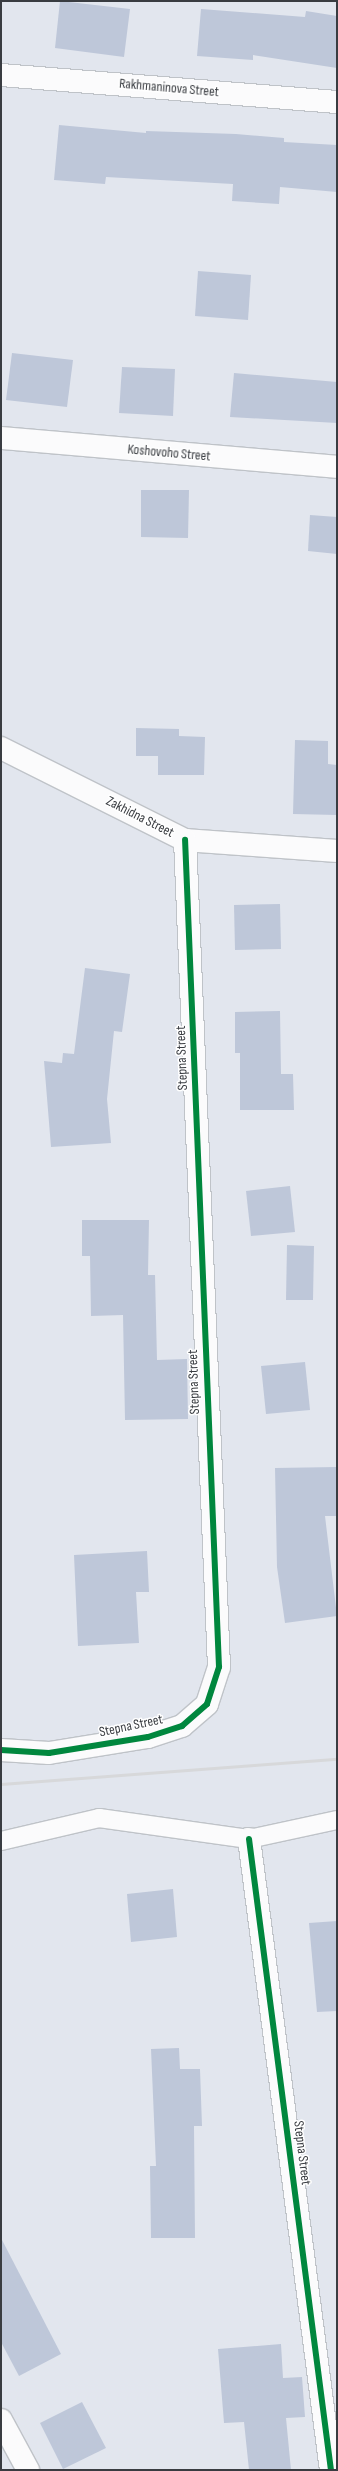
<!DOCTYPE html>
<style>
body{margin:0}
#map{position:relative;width:338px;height:2471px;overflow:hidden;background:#e2e6ee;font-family:"Sofia Sans Condensed",sans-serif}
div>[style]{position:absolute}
.building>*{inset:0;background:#bec7d9}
.roads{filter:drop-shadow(1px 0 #bfc3c8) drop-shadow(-1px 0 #bfc3c8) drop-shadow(0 1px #bfc3c8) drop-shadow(0 -1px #bfc3c8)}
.service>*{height:18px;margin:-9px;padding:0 9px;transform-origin:9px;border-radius:9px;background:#fbfbfc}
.minor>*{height:22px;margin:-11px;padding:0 11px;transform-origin:11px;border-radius:11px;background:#fbfbfc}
.rail>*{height:3px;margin:-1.5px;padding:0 1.5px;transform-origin:1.5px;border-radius:1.5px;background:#d7d8da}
.cycleway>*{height:6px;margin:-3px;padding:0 3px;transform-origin:3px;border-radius:3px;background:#00873e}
span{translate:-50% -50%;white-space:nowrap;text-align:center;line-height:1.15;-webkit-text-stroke:3px #fff;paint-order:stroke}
.street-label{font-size:14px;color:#393c41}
.frame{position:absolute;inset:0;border:2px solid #393c41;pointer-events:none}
</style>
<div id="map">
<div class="building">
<div style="clip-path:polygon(60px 1px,130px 9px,124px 57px,55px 48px)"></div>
<div style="clip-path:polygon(201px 9px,305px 17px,306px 11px,337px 16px,337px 68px,253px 55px,253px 60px,197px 56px)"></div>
<div style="clip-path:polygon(59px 125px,146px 133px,146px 131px,236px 134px,284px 138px,284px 142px,337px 145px,337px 192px,280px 187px,279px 204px,232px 201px,233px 184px,106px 177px,105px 184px,54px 180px)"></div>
<div style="clip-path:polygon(198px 271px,251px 275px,248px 320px,195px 316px)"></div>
<div style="clip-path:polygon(12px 353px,73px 360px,67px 407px,6px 400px)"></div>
<div style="clip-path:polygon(122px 367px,175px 369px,173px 416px,119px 413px)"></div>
<div style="clip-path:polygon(234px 373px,337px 382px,337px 423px,230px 417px)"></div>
<div style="clip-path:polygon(141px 490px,189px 490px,188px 538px,141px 537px)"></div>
<div style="clip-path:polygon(310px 515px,337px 517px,337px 554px,308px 551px)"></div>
<div style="clip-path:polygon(136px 728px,179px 729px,179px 736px,205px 737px,204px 775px,158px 775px,158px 756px,136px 756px)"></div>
<div style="clip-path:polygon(295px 740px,328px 741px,328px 764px,337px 765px,337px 815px,293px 814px)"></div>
<div style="clip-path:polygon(280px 904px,281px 949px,235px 950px,234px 905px)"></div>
<div style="clip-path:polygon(85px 968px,130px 974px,122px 1032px,114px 1031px,107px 1099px,111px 1143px,51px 1147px,44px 1061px,62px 1063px,63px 1053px,74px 1054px)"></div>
<div style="clip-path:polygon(280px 1011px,281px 1074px,293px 1074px,294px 1110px,240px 1110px,240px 1053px,235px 1053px,235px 1012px)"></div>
<div style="clip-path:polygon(290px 1186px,295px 1232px,251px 1236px,246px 1191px)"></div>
<div style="clip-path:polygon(82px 1220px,149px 1220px,148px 1275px,155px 1275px,157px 1360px,187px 1359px,188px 1419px,125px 1420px,123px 1315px,91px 1316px,90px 1256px,82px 1256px)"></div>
<div style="clip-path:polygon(287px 1245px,314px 1246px,313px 1300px,286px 1300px)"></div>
<div style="clip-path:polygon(305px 1362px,310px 1410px,266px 1414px,261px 1366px)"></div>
<div style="clip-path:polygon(337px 1467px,337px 1516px,325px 1516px,337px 1616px,285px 1623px,277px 1567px,275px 1468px)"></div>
<div style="clip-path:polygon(147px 1551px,149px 1592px,136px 1592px,139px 1643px,78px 1646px,74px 1555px)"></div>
<div style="clip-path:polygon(173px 1889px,177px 1937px,131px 1942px,127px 1894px)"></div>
<div style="clip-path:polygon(337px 1921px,337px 2011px,317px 2012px,309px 1923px)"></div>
<div style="clip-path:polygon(179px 2048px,180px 2069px,200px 2069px,202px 2126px,194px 2126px,195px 2238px,151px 2238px,150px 2166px,156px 2166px,151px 2049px)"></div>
<div style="clip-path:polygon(1px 2238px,61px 2354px,19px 2376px,1px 2342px)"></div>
<div style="clip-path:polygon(281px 2344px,283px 2378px,302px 2377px,305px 2417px,286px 2418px,291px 2470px,249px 2470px,244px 2422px,224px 2423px,218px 2349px)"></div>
<div style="clip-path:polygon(82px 2402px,106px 2448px,63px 2469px,40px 2423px)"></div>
</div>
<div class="roads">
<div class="service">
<div style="left:1px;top:1841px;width:101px;rotate:-13.2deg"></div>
<div style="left:99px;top:1818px;width:151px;rotate:8deg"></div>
<div style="left:249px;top:1839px;width:90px;rotate:-12.2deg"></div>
</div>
<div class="minor">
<div style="left:1px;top:75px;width:337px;rotate:4.6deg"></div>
<div style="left:1px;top:438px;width:337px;rotate:4.9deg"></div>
<div style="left:1px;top:748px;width:206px;rotate:26.6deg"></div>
<div style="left:185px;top:840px;width:152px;rotate:4.1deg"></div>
<div style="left:1px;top:1750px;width:48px;rotate:3.6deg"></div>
<div style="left:49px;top:1753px;width:100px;rotate:-9.2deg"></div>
<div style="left:148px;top:1737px;width:36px;rotate:-18deg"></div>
<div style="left:182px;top:1726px;width:33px;rotate:-41deg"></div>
<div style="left:207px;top:1704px;width:39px;rotate:-72deg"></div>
<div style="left:219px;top:1667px;width:828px;rotate:-92.35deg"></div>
<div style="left:249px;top:1839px;width:636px;rotate:82.6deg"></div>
<div style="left:1px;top:2420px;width:57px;rotate:61.6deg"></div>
</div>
</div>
<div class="rail">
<div style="left:1px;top:1784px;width:337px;rotate:-4.3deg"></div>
</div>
<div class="cycleway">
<div style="left:1px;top:1750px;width:48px;rotate:3.6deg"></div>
<div style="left:49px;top:1753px;width:100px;rotate:-9.2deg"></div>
<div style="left:148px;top:1737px;width:36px;rotate:-18deg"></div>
<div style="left:182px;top:1726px;width:33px;rotate:-41deg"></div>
<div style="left:207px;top:1704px;width:39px;rotate:-72deg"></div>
<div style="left:219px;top:1667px;width:828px;rotate:-92.35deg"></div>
<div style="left:249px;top:1839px;width:636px;rotate:82.6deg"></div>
</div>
<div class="street-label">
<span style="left:169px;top:88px;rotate:5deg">Rakhmaninova Street</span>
<span style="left:169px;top:453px;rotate:5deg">Koshovoho Street</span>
<span style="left:140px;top:817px;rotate:27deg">Zakhidna Street</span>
<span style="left:182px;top:1058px;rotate:-92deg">Stepna Street</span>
<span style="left:194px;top:1382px;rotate:-92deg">Stepna Street</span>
<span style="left:131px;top:1726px;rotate:-12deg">Stepna Street</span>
<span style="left:302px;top:2153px;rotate:83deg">Stepna Street</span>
</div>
<div class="frame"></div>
</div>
